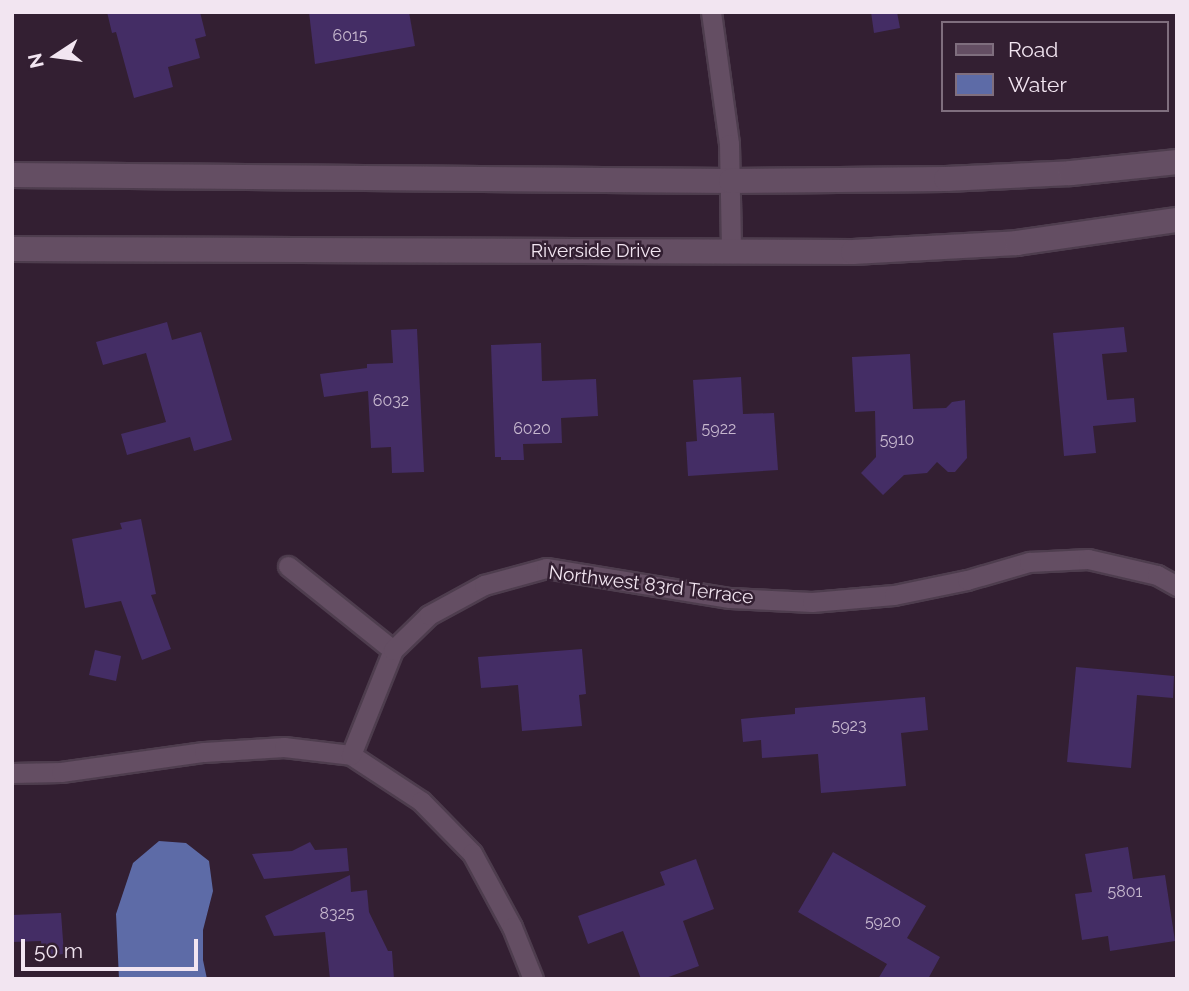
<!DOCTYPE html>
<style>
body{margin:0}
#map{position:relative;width:1189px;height:991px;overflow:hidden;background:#331f32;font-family:Raleway,sans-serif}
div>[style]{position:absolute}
.water>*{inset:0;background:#5d6ba7}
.building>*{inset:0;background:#442d65}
.roads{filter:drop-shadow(2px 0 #4e3d4e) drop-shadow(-2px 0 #4e3d4e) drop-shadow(0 2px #4e3d4e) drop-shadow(0 -2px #4e3d4e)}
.minor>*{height:19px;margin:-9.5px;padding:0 9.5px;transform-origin:9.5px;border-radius:9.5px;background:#644e63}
.tertiary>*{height:24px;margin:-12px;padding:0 12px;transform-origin:12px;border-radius:12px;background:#644e63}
span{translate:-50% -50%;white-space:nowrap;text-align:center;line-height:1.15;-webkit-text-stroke:5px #331f32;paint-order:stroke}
.number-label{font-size:16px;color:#c6b7ce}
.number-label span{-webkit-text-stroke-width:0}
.street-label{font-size:19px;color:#f2e5f1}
.frame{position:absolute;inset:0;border:14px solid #f2e5f1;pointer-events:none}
.legend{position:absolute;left:941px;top:21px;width:228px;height:91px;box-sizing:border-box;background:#331f32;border:2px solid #7f6e7e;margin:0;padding:9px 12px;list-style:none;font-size:21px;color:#f2e5f1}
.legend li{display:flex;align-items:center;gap:14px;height:35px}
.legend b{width:35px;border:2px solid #7f6e7e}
.north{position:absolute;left:21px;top:21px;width:70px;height:70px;-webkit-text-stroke:5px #331f32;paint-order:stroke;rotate:257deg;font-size:19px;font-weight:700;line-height:28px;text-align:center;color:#f2e5f1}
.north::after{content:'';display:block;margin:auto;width:24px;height:32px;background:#f2e5f1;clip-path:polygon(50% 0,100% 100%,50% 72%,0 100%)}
.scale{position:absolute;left:21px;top:939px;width:177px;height:32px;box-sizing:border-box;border:4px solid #f2e5f1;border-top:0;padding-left:9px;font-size:21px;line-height:24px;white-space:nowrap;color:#f2e5f1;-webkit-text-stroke:5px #331f32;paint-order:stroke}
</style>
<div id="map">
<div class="water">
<div style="clip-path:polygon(159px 841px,186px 843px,209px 861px,213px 891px,203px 930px,203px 960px,207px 979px,119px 979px,116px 914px,133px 863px)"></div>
</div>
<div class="building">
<div style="clip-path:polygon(107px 12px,200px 12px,206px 36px,195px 39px,200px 58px,168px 67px,173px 87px,134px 98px,116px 32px,112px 33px)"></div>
<div style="clip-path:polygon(309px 12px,409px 12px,415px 46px,315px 64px)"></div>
<div style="clip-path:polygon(871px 12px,897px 12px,900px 28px,874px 33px)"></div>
<div style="clip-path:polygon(167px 322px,172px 340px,201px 332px,232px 440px,194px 451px,190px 437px,127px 455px,121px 434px,166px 422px,146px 353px,103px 365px,96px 342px)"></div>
<div style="clip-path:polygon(1124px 327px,1127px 352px,1102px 354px,1107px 400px,1134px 398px,1136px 422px,1093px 426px,1096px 453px,1064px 456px,1053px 333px)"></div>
<div style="clip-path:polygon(417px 329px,424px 472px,392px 473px,391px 447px,371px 448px,368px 391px,324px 397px,320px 374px,367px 368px,367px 364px,393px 363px,391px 330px)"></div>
<div style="clip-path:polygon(541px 343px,542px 381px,596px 379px,598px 416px,561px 418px,562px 443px,523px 444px,524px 460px,501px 460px,501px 457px,495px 457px,491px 345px)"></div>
<div style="clip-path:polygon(910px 354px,913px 409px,946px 408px,952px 402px,965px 400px,967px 458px,955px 472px,948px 472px,937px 462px,927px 473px,904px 475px,883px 495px,861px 473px,876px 457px,875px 411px,855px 412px,852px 357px)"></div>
<div style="clip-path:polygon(741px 377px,743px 414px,774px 413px,778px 470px,688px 476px,686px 442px,697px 441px,693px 380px)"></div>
<div style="clip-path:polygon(141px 519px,156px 594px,151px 595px,171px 649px,142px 660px,121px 601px,85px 608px,72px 539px,122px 529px,120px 523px)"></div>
<div style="clip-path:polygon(582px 649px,586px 694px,579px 695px,582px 726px,522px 731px,518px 685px,481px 688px,478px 657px)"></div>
<div style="clip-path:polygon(95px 650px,121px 656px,116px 681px,89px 675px)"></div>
<div style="clip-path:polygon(1076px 667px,1174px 676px,1173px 698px,1137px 695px,1131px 768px,1067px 762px)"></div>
<div style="clip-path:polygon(925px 697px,928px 730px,901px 733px,906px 786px,821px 793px,818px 754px,762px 758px,761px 740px,743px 742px,741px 719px,795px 714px,795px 708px)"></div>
<div style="clip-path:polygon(310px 842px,315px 850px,347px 848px,349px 871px,264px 879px,252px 854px,292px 851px)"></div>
<div style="clip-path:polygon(1128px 847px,1133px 879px,1165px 875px,1175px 941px,1110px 951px,1108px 936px,1082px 940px,1075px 894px,1092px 892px,1085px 854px)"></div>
<div style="clip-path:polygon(833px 852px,926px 906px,907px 938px,940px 957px,928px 979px,878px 979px,887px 964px,798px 912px)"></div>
<div style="clip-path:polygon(696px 859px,714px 909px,683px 921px,699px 966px,663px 979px,641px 979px,623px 931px,588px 944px,578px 916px,665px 885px,660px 872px)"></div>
<div style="clip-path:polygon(350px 875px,351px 892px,367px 890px,369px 912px,388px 951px,392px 951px,394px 979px,330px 979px,325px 932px,274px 936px,265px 916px)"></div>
<div style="clip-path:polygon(61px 913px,64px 954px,42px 956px,41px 941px,12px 942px,12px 915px)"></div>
</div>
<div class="roads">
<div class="minor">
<div style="left:711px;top:12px;width:133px;rotate:82.2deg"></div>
<div style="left:729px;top:144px;width:108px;rotate:88.9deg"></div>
<div style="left:288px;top:566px;width:134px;rotate:38.7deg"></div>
<div style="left:351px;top:755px;width:84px;rotate:33.3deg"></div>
<div style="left:421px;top:801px;width:73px;rotate:45.6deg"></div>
<div style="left:472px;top:853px;width:84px;rotate:61.6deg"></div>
<div style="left:512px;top:927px;width:56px;rotate:68deg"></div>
<div style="left:12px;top:773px;width:49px;rotate:-1.2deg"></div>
<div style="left:61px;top:772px;width:144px;rotate:-8deg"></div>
<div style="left:204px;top:752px;width:80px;rotate:-3.6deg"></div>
<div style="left:284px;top:747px;width:67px;rotate:6.8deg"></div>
<div style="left:351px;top:755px;width:113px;rotate:-68.2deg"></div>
<div style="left:393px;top:650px;width:50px;rotate:-44.2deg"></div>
<div style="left:429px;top:615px;width:63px;rotate:-28.6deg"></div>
<div style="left:484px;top:585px;width:64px;rotate:-15.3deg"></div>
<div style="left:546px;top:568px;width:186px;rotate:9.3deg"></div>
<div style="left:730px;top:598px;width:82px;rotate:2.8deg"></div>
<div style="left:812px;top:602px;width:82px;rotate:-4.9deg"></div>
<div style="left:894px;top:595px;width:75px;rotate:-11.6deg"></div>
<div style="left:967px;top:580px;width:65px;rotate:-16.2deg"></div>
<div style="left:1029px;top:562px;width:59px;rotate:-2.9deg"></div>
<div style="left:1088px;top:559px;width:71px;rotate:13.1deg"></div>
<div style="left:1157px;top:575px;width:23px;rotate:29deg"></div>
</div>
<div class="tertiary">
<div style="left:12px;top:175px;width:719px;rotate:0.48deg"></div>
<div style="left:731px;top:181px;width:215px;rotate:-0.5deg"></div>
<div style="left:946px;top:179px;width:125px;rotate:-2.7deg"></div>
<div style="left:1071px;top:173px;width:107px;rotate:-5.9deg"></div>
<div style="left:12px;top:249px;width:841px;rotate:0.2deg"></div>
<div style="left:853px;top:252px;width:164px;rotate:-3.1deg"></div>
<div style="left:1017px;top:243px;width:162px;rotate:-8.2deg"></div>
</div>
</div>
<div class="number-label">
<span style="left:350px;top:36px">6015</span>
<span style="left:391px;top:401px">6032</span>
<span style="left:532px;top:429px">6020</span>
<span style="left:719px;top:429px">5922</span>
<span style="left:897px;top:440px">5910</span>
<span style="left:849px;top:726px">5923</span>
<span style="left:1125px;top:892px">5801</span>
<span style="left:337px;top:914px">8325</span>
<span style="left:883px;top:922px">5920</span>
</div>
<div class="street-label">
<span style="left:596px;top:251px">Riverside Drive</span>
<span style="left:651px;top:585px;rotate:7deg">Northwest 83rd Terrace</span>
</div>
<div class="frame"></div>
<ul class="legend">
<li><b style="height:9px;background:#644e63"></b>Road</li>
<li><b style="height:19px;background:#5d6ba7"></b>Water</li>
</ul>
<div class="north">N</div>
<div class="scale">50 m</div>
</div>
